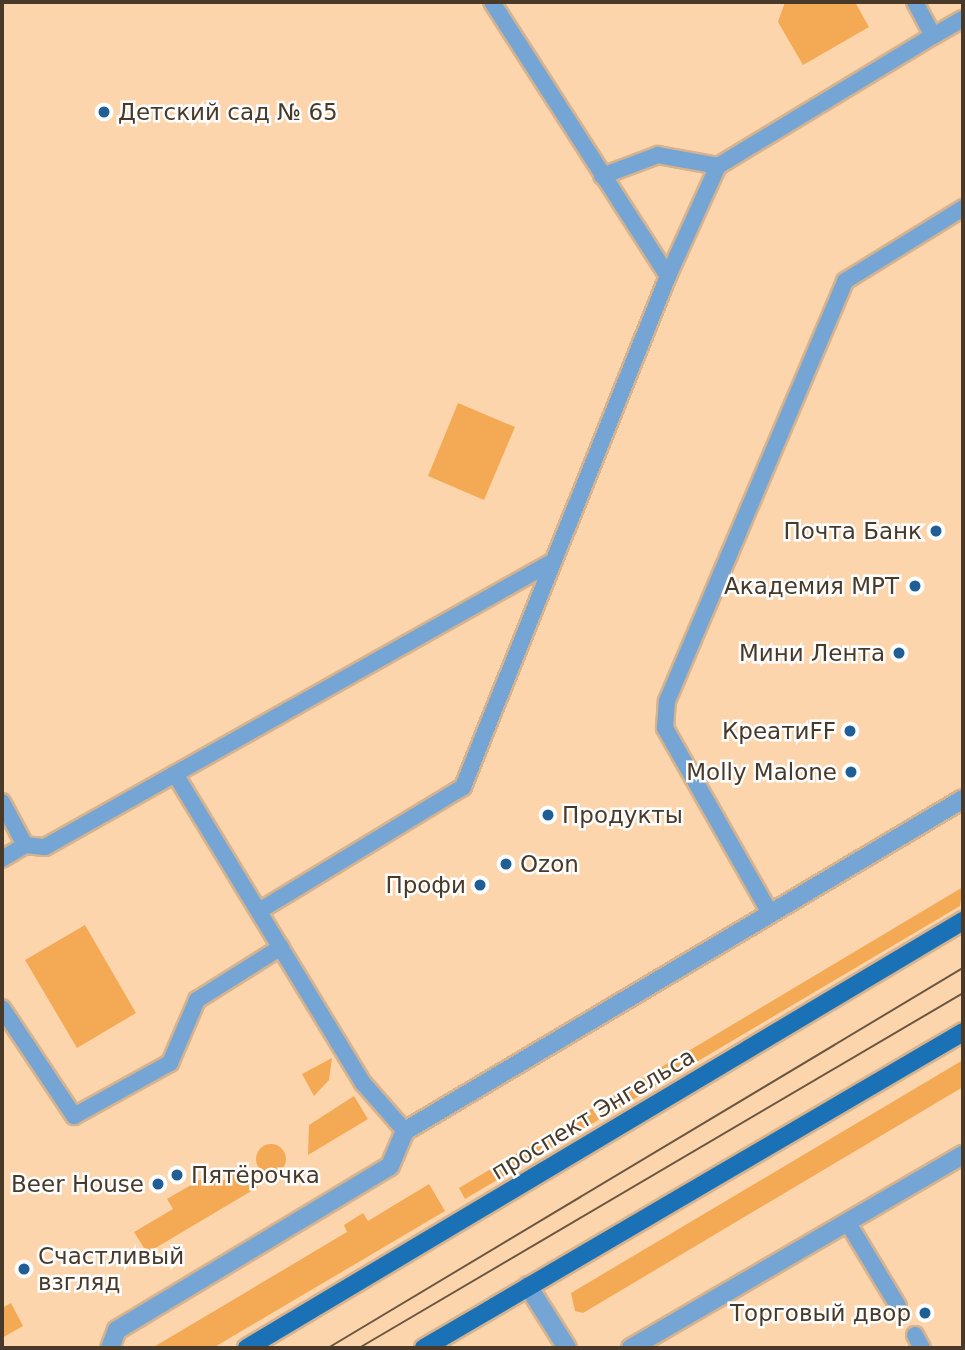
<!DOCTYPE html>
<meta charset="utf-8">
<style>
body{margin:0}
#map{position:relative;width:965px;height:1350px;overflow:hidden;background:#fdd5ac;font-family:"DejaVu Sans",sans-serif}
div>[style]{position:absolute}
.green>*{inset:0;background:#f4aa55}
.round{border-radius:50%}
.roads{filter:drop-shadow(2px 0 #d5b38f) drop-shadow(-2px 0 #d5b38f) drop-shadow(0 2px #d5b38f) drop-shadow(0 -2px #d5b38f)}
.lane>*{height:16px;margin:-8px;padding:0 8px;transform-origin:8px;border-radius:8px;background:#74a5d4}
.street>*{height:18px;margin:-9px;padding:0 9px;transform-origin:9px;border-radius:9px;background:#74a5d4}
.primary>*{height:18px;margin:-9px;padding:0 9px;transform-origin:9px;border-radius:9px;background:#1a71b5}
.tram>*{height:2px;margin:-1px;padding:0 1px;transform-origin:1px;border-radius:1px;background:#6b5641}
.dots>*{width:19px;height:19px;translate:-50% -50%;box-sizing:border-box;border:4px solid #fefefe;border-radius:50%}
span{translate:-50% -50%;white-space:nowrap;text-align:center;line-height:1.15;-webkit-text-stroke:5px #fefefe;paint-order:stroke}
.poi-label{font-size:23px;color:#493929}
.left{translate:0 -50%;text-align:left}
.right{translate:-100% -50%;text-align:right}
.street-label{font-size:23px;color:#493929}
.frame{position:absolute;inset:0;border:4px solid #493929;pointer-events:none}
</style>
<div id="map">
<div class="green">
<div style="clip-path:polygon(785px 2px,855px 2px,869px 27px,803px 65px,778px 22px)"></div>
<div style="clip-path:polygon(458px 403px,515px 427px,484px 500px,428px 476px)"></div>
<div style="clip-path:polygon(963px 887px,960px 906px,465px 1199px,459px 1188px)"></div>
<div style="clip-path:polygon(85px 925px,136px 1013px,77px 1048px,25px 960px)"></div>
<div style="clip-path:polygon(332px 1058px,329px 1080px,314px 1096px,302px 1074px)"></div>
<div style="clip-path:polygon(963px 1060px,963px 1087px,583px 1313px,575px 1311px,571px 1293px)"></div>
<div style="clip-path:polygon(354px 1096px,368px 1119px,308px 1155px,309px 1125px)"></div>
<div class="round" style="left:256px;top:1144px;width:30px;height:30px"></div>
<div style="clip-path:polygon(246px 1167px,258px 1187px,147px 1253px,134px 1232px,173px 1209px,167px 1199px,210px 1174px,217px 1184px)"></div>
<div style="clip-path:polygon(429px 1184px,445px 1211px,213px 1348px,152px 1348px,347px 1232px,344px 1225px,363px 1213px,368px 1221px)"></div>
<div style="clip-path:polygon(11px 1303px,23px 1326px,2px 1338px,2px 1308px)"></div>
</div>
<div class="roads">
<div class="lane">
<div style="left:492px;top:2px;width:326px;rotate:57.3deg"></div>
<div style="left:915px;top:2px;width:38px;rotate:62deg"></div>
<div style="left:933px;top:36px;width:34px;rotate:-30deg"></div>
<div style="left:602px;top:176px;width:60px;rotate:-20.6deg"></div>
<div style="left:658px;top:155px;width:61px;rotate:10.4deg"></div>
<div style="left:175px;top:774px;width:362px;rotate:58.7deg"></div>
<div style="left:363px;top:1083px;width:64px;rotate:48.8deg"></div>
<div style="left:2px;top:802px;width:49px;rotate:61.9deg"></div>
<div style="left:2px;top:859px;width:27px;rotate:-31deg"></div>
<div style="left:25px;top:845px;width:20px;rotate:6deg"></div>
<div style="left:45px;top:847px;width:582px;rotate:-29.34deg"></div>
<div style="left:259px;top:911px;width:239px;rotate:-31.3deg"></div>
<div style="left:463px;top:787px;width:551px;rotate:-68.14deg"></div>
<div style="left:668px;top:276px;width:121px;rotate:-65.6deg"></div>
<div style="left:718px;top:166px;width:251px;rotate:-31.2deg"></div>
<div style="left:770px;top:913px;width:213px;rotate:-119.6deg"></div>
<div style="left:665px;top:728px;width:27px;rotate:-86deg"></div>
<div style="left:667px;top:701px;width:456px;rotate:-67deg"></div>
<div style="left:845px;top:281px;width:139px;rotate:-31.7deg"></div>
<div style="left:2px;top:1008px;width:130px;rotate:56.3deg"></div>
<div style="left:74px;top:1116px;width:110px;rotate:-28.9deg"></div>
<div style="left:170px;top:1063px;width:69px;rotate:-66.8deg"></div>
<div style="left:197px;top:1000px;width:99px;rotate:-32.2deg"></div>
<div style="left:848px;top:1223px;width:97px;rotate:58.9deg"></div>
<div style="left:915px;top:1335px;width:15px;rotate:62deg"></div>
</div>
<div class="street">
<div style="left:528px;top:1286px;width:73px;rotate:57.8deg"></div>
<div style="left:110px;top:1348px;width:19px;rotate:-69deg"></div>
<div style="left:117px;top:1330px;width:318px;rotate:-31deg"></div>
<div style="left:390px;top:1166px;width:38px;rotate:-67deg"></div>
<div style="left:405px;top:1131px;width:649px;rotate:-30.75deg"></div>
<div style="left:631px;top:1348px;width:384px;rotate:-30.2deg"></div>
</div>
<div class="primary">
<div style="left:247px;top:1348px;width:834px;rotate:-30.81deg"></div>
<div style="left:424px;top:1348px;width:625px;rotate:-30.38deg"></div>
</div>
</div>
<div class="tram">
<div style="left:328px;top:1348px;width:740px;rotate:-30.9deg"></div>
<div style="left:359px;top:1348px;width:701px;rotate:-30.44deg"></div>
</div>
<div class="dots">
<div style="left:104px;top:112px;background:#1f5f95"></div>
<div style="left:936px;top:531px;background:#1f5f95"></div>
<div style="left:915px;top:586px;background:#1f5f95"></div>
<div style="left:899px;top:653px;background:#1f5f95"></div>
<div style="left:850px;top:731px;background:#1f5f95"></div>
<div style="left:851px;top:772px;background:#1f5f95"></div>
<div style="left:548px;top:815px;background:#1f5f95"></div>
<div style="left:506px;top:864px;background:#1f5f95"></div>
<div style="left:480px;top:885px;background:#1f5f95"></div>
<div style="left:177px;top:1175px;background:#1f5f95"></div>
<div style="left:158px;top:1184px;background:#1f5f95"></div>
<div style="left:24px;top:1269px;background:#1f5f95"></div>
<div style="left:925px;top:1313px;background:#1f5f95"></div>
</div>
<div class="poi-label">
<span class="left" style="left:118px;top:112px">Детский сад № 65</span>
<span class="right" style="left:922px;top:531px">Почта Банк</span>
<span class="right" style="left:899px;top:586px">Академия МРТ</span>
<span class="right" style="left:885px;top:653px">Мини Лента</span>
<span class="right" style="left:836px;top:731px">КреатиFF</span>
<span class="right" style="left:837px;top:772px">Molly Malone</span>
<span class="left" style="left:562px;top:815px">Продукты</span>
<span class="left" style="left:520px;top:864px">Ozon</span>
<span class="right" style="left:466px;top:885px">Профи</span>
<span class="left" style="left:191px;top:1175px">Пятёрочка</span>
<span class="right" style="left:144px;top:1184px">Beer House</span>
<span class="left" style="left:38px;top:1269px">Счастливый<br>взгляд</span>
<span class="right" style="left:911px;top:1313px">Торговый двор</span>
</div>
<div class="street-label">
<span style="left:593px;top:1114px;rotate:-31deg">проспект Энгельса</span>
</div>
<div class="frame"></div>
</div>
